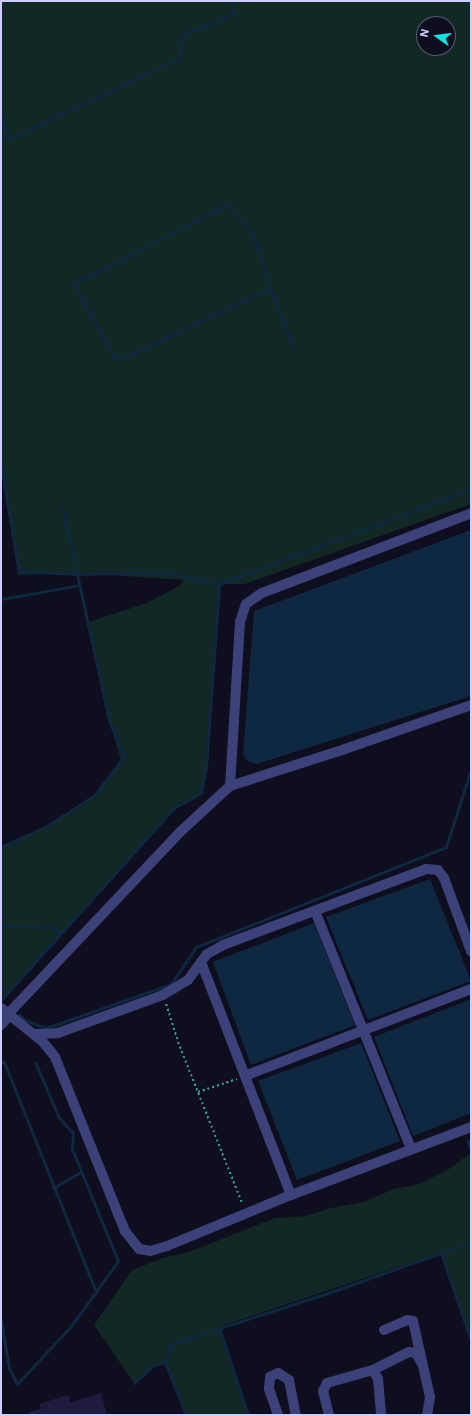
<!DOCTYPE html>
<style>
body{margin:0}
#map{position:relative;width:472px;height:1416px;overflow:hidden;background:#0e0e1e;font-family:Roboto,sans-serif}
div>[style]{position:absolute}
.green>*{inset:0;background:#112824}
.water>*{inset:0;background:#0f2841}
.stream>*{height:3px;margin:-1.5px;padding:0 1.5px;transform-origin:1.5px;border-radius:1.5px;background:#0f2841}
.building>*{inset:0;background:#1e1b3e}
.path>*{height:2px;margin-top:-1px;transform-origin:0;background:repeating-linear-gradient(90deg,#35a894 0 2px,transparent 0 5px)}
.minor>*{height:10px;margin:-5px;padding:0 5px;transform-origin:5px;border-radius:5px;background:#3c417a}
span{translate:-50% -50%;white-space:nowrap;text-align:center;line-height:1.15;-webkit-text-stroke:4px #0e0e1e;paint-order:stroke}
.frame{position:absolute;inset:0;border:2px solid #cecefc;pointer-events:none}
.north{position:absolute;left:416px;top:16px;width:40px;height:40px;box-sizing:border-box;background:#0e0e1e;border:1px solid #5b5b77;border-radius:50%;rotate:284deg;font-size:11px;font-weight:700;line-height:16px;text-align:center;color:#cecefc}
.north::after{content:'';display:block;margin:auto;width:14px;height:18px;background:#0fe6e3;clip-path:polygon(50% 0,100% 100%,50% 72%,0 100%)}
</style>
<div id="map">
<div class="green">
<div style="clip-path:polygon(evenodd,1px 1px,471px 1px,471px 504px,245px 584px,219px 584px,206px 767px,201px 793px,175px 807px,1px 1000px,1px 847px,47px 826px,95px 795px,121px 760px,109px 720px,88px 622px,147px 603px,179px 586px,184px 580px,77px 573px,18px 575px,1px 469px,1px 1px,424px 24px,448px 24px,448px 48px,424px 48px,424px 24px)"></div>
<div style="clip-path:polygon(471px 1153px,471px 1340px,440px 1253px,219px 1327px,248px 1415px,186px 1415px,165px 1362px,154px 1365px,134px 1383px,94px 1325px,132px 1270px,163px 1258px,192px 1251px,275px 1218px,305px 1216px,331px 1208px,363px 1202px,394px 1189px,419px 1184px,449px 1169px)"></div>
</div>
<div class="water">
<div style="clip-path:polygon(471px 530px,471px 696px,257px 764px,247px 761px,243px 754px,254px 611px)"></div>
<div style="clip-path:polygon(430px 879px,471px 981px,368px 1020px,326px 917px)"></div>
<div style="clip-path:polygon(314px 923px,355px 1025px,251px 1065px,213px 962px)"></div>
<div style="clip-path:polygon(471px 999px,471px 1113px,413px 1136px,374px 1037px)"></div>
<div style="clip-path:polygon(361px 1043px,400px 1141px,297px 1180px,258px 1081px)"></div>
</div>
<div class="stream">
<div style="left:1px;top:114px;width:27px;rotate:77deg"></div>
<div style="left:7px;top:140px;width:191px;rotate:-25.5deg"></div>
<div style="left:179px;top:58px;width:23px;rotate:-83deg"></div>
<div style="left:182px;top:35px;width:56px;rotate:-22.9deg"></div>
<div style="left:234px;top:13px;width:12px;rotate:-104deg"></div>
<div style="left:270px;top:288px;width:170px;rotate:154.5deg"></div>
<div style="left:117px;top:361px;width:89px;rotate:-119.7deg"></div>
<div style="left:73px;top:284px;width:173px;rotate:-27.2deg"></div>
<div style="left:227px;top:205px;width:39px;rotate:48deg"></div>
<div style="left:253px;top:234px;width:57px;rotate:72.5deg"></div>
<div style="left:270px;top:288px;width:61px;rotate:68.9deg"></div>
<div style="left:1px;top:465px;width:108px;rotate:80.4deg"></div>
<div style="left:19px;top:571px;width:58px;rotate:3deg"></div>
<div style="left:77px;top:574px;width:87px;rotate:-1.3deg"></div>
<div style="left:164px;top:572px;width:56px;rotate:12.3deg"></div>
<div style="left:219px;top:584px;width:269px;rotate:-20.7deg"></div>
<div style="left:1px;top:599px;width:80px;rotate:-10deg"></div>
<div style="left:1px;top:847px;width:51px;rotate:-24.5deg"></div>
<div style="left:47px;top:826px;width:57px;rotate:-32.9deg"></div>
<div style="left:95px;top:795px;width:49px;rotate:-53.4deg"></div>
<div style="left:124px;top:756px;width:39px;rotate:-113deg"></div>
<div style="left:109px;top:720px;width:219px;rotate:-102.4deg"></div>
<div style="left:1px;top:926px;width:51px;rotate:1.1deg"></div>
<div style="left:52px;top:927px;width:11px;rotate:34deg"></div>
<div style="left:1px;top:1000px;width:260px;rotate:-48deg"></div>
<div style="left:175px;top:807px;width:30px;rotate:-28deg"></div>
<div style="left:201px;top:793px;width:26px;rotate:-79deg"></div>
<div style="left:206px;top:767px;width:183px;rotate:-85.9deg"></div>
<div style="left:19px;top:1015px;width:8px;rotate:40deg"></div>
<div style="left:25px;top:1020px;width:22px;rotate:21deg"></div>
<div style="left:46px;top:1028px;width:133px;rotate:-19.4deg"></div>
<div style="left:171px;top:984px;width:45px;rotate:-56deg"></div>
<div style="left:196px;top:947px;width:269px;rotate:-21.8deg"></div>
<div style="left:446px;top:847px;width:82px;rotate:-72.2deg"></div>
<div style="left:1px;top:1062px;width:3px"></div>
<div style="left:4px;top:1062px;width:248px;rotate:68.2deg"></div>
<div style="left:468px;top:1141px;width:10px;rotate:73deg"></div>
<div style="left:53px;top:1188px;width:32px;rotate:-30deg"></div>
<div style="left:441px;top:1253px;width:92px;rotate:71deg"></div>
<div style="left:1px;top:1321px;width:48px;rotate:80.3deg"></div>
<div style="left:9px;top:1368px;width:18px;rotate:63deg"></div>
<div style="left:17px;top:1384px;width:79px;rotate:-47deg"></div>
<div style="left:71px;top:1326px;width:80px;rotate:-54.1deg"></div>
<div style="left:118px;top:1261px;width:121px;rotate:-112.3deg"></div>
<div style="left:72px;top:1149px;width:16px;rotate:-86deg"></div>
<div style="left:73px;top:1133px;width:21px;rotate:-133deg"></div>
<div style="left:59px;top:1118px;width:59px;rotate:-113.1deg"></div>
<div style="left:219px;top:1327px;width:93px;rotate:71.8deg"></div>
<div style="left:134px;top:1383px;width:27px;rotate:-42deg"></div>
<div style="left:154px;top:1365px;width:11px;rotate:-15deg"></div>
<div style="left:186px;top:1415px;width:57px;rotate:-111.6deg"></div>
<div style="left:165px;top:1362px;width:19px;rotate:-72deg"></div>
<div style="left:171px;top:1344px;width:171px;rotate:-18deg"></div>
<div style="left:334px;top:1291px;width:145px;rotate:-19.7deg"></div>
</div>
<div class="building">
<div style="clip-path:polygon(101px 1393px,107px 1415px,30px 1415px,29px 1412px,41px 1409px,39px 1404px,68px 1395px,70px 1402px)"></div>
</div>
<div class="path">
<div style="left:166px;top:1004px;width:40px;rotate:72deg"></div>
<div style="left:178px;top:1042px;width:175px;rotate:68.3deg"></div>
<div style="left:198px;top:1092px;width:41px;rotate:-18.4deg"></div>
</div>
<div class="minor">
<div style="left:230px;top:786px;width:164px;rotate:-86.5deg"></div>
<div style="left:240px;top:622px;width:19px;rotate:-72deg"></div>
<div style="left:246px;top:604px;width:19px;rotate:-35deg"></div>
<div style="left:262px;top:593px;width:224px;rotate:-20.9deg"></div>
<div style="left:315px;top:911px;width:257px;rotate:68deg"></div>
<div style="left:201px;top:962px;width:250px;rotate:68.9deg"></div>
<div style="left:1px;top:1008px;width:54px;rotate:39deg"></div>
<div style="left:43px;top:1042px;width:19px;rotate:51deg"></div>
<div style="left:55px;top:1057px;width:188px;rotate:68.1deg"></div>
<div style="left:125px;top:1231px;width:23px;rotate:52deg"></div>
<div style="left:139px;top:1249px;width:11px;rotate:10deg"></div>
<div style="left:150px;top:1251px;width:18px;rotate:-16deg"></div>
<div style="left:167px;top:1246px;width:134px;rotate:-22.4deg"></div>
<div style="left:291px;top:1195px;width:192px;rotate:-20.7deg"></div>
<div style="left:8px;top:1014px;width:249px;rotate:-46.6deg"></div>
<div style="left:179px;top:833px;width:69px;rotate:-42.7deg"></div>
<div style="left:230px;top:786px;width:121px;rotate:-17.8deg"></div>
<div style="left:345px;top:749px;width:133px;rotate:-19.2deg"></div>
<div style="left:1px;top:1025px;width:12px;rotate:-48deg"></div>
<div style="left:34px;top:1034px;width:24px;rotate:-2deg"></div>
<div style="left:58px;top:1033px;width:112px;rotate:-19.9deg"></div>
<div style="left:163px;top:995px;width:29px;rotate:-31deg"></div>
<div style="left:188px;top:980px;width:32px;rotate:-54deg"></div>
<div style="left:207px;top:954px;width:18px;rotate:-29deg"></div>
<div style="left:223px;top:945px;width:217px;rotate:-20.5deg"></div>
<div style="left:426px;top:869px;width:12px;rotate:5deg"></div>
<div style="left:438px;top:870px;width:10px;rotate:53deg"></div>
<div style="left:444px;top:878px;width:78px;rotate:69.7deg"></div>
<div style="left:247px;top:1075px;width:240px;rotate:-21deg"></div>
<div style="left:384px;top:1330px;width:25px;rotate:-23deg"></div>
<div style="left:407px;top:1320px;width:6px;rotate:9deg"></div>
<div style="left:413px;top:1321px;width:78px;rotate:77.4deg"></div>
<div style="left:430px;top:1397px;width:18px;rotate:99deg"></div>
<div style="left:373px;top:1370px;width:10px;rotate:61deg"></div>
<div style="left:378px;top:1379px;width:36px;rotate:85deg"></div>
<div style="left:278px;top:1415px;width:28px;rotate:-109deg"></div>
<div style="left:269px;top:1389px;width:12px;rotate:-85deg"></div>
<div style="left:270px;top:1377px;width:9px;rotate:-27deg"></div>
<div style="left:278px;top:1373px;width:13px;rotate:32deg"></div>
<div style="left:289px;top:1380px;width:36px;rotate:79deg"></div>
<div style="left:329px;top:1415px;width:25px;rotate:-104deg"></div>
<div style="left:323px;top:1391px;width:9px;rotate:-63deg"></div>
<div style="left:327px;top:1383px;width:48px;rotate:-15.8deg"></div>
<div style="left:373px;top:1370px;width:40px;rotate:-26.6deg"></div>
<div style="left:409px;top:1352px;width:7px;rotate:8deg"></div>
<div style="left:416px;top:1353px;width:13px;rotate:61deg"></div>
</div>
<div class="frame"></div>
<div class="north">N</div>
</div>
